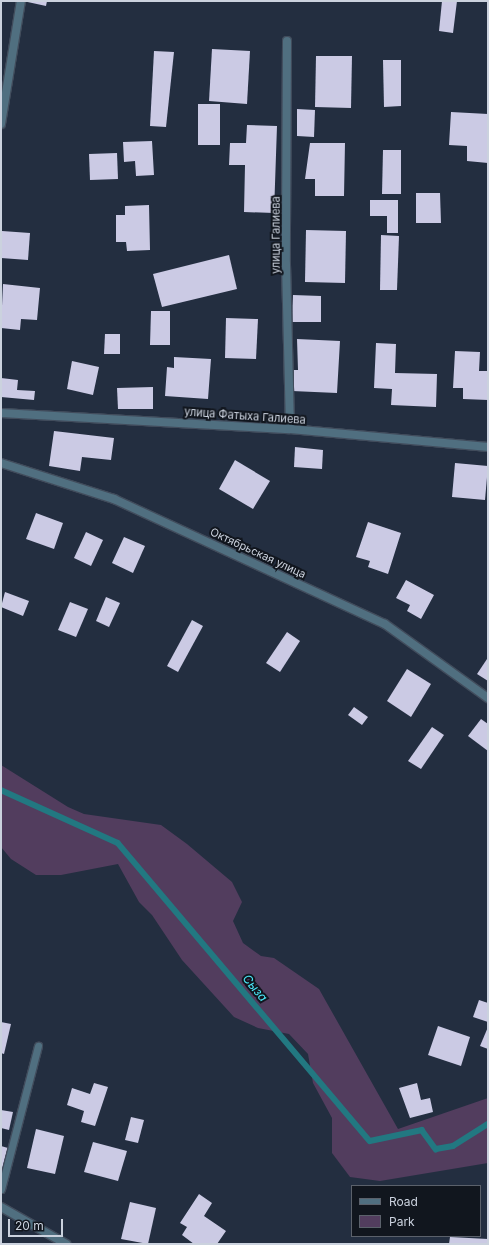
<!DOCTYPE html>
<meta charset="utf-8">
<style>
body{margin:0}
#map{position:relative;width:489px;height:1245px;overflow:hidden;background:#232e40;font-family:Inter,sans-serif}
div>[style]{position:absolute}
.green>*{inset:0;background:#523d5e}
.stream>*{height:5.5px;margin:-2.75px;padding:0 2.75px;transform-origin:2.75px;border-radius:2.75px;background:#227881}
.building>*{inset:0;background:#cbcae4}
.roads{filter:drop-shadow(1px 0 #414c5c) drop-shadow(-1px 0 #414c5c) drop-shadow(0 1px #414c5c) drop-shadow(0 -1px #414c5c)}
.service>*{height:7px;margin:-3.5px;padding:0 3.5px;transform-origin:3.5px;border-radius:3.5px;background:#506f80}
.minor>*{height:8px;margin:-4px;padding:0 4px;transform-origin:4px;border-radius:4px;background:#506f80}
span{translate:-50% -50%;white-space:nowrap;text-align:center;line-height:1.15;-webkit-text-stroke:4px #11161e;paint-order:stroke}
.street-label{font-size:11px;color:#cbd2de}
.water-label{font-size:12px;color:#4ae8f9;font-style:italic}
.frame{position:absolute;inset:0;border:2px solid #cbd2de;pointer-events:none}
.legend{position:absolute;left:351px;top:1185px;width:130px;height:52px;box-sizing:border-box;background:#11161e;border:1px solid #5b616b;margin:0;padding:5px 7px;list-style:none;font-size:12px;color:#cbd2de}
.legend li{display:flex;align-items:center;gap:8px;height:20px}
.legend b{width:20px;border:1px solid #5b616b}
.scale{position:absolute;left:8px;top:1219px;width:55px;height:18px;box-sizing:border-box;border:2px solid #cbd2de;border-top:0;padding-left:5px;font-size:12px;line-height:14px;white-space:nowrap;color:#cbd2de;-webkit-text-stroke:3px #11161e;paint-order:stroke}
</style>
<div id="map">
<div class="green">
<div style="clip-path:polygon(1px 765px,68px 807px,84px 814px,161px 825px,187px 844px,232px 882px,242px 902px,233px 921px,243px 943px,261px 956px,274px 958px,319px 989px,398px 1129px,488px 1098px,488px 1163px,380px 1181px,350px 1177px,332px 1153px,332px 1118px,313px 1083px,308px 1054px,289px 1034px,258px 1028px,234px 1017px,182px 960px,152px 915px,139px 902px,118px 864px,61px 875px,36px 875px,11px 859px,1px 847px)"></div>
</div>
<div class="stream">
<div style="left:1px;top:790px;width:128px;rotate:24.4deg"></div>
<div style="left:118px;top:843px;width:390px;rotate:49.8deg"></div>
<div style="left:370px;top:1141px;width:53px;rotate:-11.9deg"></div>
<div style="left:422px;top:1130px;width:24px;rotate:54deg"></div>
<div style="left:436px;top:1149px;width:17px;rotate:-10deg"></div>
<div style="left:453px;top:1146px;width:41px;rotate:-32.2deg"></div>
</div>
<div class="building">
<div style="clip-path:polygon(23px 1px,47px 1px,46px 6px)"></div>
<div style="clip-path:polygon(442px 1px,457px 1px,453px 33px,439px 31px)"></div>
<div style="clip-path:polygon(212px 49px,250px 51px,247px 104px,209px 101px)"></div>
<div style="clip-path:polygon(154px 51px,174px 52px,166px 127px,150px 126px)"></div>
<div style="clip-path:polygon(316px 56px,352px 56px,351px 108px,315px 107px)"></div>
<div style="clip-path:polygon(383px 60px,401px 60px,401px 106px,384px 107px)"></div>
<div style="clip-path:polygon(198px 104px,220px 104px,220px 145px,198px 145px)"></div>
<div style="clip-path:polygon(297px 109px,315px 110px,314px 137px,297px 136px)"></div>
<div style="clip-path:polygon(451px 112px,488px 114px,488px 163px,467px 161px,467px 146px,449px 145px)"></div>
<div style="clip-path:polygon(247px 125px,277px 126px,274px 213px,244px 212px,245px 165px,229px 165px,230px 143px,246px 143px)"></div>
<div style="clip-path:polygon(152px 141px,154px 175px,136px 176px,135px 161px,124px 162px,123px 142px)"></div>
<div style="clip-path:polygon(310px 143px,345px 143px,344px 196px,315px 196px,315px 179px,305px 179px)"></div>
<div style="clip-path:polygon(383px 150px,401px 150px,401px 194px,382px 194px)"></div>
<div style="clip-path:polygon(117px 153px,118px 179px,90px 180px,89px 154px)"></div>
<div style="clip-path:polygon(416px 193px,440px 193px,441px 223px,416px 223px)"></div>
<div style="clip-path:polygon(370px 200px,398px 200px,398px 233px,387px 233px,387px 216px,370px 216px)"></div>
<div style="clip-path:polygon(149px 205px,150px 250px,127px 251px,126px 242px,116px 242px,116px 215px,125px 215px,125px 206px)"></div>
<div style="clip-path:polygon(306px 230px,346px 231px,345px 283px,305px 282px)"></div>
<div style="clip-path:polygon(2px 231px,30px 233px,28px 260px,1px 258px)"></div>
<div style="clip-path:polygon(381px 235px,399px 236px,397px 290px,380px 290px)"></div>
<div style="clip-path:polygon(229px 255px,237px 289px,162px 307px,153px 274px)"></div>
<div style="clip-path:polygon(3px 284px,40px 288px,37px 320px,21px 319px,20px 330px,1px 328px)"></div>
<div style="clip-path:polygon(293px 295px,321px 296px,321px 322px,292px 322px)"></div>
<div style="clip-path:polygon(151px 311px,170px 311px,170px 345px,150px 345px)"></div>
<div style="clip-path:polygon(226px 318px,258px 319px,256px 359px,225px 358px)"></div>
<div style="clip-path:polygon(105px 334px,120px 334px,120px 354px,104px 354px)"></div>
<div style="clip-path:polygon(297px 339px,340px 341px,337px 393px,292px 391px,293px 370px,298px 370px)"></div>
<div style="clip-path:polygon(376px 343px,396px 344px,395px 373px,437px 374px,436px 407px,391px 405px,392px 389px,374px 388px)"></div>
<div style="clip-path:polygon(455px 351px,480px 352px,479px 371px,488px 371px,488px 400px,463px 399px,463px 388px,453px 388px)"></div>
<div style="clip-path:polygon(174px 357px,211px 359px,208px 399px,165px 396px,167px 367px,174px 368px)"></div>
<div style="clip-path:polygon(72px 361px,99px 367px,93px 395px,67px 389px)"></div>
<div style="clip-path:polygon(1px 378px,18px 380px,17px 390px,35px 391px,34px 400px,1px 397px)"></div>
<div style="clip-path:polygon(153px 387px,153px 409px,118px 409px,117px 388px)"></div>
<div style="clip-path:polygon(54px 431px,114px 438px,111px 460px,82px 457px,80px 471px,49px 466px)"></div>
<div style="clip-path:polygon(295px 447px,323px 450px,322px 469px,294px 467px)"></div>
<div style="clip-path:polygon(235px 460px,270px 481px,253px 509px,219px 489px)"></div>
<div style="clip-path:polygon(455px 463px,488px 466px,485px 500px,452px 497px)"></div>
<div style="clip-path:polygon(36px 513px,63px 523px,54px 549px,26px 539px)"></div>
<div style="clip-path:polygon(368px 522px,401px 533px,388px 574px,368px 567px,370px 561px,356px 557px)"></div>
<div style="clip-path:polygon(86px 532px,103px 540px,91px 566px,74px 558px)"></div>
<div style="clip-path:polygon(124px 537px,145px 546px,133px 573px,112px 563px)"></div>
<div style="clip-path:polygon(406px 580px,434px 595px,421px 619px,407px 611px,410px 605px,396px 598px)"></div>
<div style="clip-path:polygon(5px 592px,29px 601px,23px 616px,1px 607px)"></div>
<div style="clip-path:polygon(106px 597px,120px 603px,109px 627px,96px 621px)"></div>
<div style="clip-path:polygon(70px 602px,88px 609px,76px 637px,58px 630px)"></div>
<div style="clip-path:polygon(192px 620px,203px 626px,178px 672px,167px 666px)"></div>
<div style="clip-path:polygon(287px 632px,300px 641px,280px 672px,266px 663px)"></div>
<div style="clip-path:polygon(487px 659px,488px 660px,488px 681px,477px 674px)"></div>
<div style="clip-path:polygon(407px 669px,431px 684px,411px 717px,387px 701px)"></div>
<div style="clip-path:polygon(354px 707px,368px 717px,362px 725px,348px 715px)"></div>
<div style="clip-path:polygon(481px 719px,488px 724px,488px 751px,468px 736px)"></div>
<div style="clip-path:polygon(432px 727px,444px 735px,421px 769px,408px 761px)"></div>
<div style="clip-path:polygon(479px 1000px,488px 1003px,488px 1022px,473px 1017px)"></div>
<div style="clip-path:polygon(1px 1022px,11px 1024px,4px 1054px,1px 1053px)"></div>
<div style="clip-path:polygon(438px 1026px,470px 1037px,461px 1066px,428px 1055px)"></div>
<div style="clip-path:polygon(488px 1027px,488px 1049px,480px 1046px)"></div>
<div style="clip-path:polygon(94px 1083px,108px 1087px,95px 1126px,81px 1122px,84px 1111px,67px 1105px,72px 1088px,90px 1094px)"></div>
<div style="clip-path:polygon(417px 1083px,421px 1100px,430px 1098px,433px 1112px,410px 1118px,399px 1088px)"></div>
<div style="clip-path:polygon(1px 1110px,13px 1112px,9px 1130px,1px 1128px)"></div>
<div style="clip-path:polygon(131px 1117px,144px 1120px,138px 1143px,125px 1140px)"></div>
<div style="clip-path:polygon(36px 1129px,64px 1136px,55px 1174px,27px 1168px)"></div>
<div style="clip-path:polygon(93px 1142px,127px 1151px,118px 1181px,84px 1172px)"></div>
<div style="clip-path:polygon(1px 1146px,8px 1148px,3px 1171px,1px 1171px)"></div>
<div style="clip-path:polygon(199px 1194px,212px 1203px,204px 1216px,226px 1231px,217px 1244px,194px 1244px,182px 1235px,187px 1227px,180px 1223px)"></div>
<div style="clip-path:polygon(130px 1202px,156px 1208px,148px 1244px,121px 1239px)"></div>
<div style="clip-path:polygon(450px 1237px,488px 1239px,488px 1244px,449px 1244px)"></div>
</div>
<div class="roads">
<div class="service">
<div style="left:1px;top:1189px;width:148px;rotate:-75.5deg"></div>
</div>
<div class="minor">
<div style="left:287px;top:41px;width:223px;rotate:90.3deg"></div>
<div style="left:286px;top:264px;width:165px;rotate:88.6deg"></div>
<div style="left:1px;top:124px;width:125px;rotate:-80.8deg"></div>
<div style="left:1px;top:413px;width:289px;rotate:3.2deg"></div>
<div style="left:290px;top:429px;width:199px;rotate:5.2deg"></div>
<div style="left:1px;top:463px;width:119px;rotate:17.7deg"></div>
<div style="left:114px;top:499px;width:298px;rotate:24.8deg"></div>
<div style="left:385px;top:624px;width:127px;rotate:35.7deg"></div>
<div style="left:1px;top:1207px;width:75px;rotate:29.6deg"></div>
</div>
</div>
<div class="street-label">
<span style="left:276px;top:235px;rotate:-90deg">улица Галиева</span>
<span style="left:245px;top:416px;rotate:4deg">улица Фатыха Галиева</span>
<span style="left:258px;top:553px;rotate:25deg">Октябрьская улица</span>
</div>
<div class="water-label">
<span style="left:255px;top:988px;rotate:50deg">Сыза</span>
</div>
<div class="frame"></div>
<ul class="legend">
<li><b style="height:5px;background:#506f80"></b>Road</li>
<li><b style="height:11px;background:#523d5e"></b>Park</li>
</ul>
<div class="scale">20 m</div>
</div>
